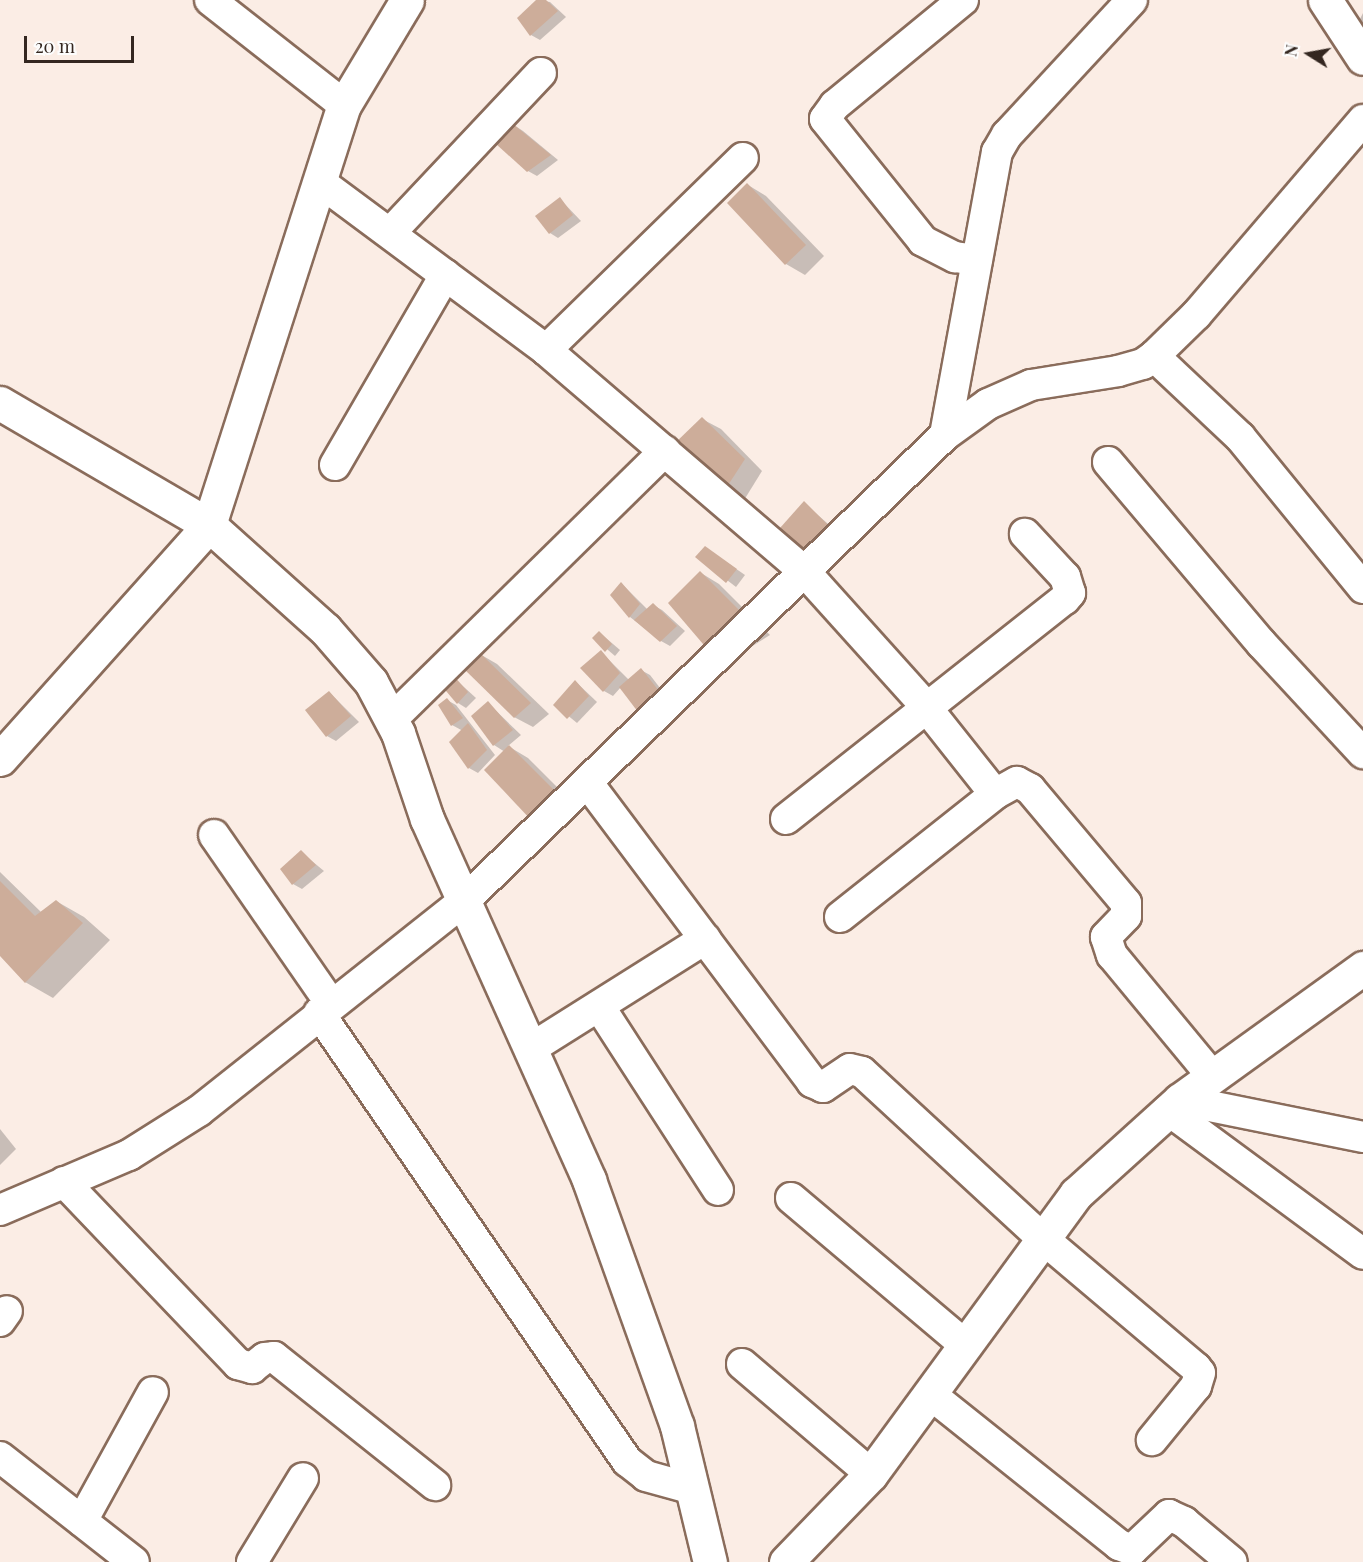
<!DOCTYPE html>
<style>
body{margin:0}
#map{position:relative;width:1363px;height:1562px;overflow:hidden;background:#fbede5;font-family:"Playfair Display",serif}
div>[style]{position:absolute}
.shadow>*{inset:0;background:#0003}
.building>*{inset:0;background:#cdad9a}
.roads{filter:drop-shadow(2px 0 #8a6c5b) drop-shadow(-2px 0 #8a6c5b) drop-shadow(0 2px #8a6c5b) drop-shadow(0 -2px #8a6c5b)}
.minor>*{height:30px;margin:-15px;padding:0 15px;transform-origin:15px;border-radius:15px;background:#fff}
.tertiary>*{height:33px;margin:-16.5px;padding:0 16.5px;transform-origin:16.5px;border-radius:16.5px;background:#fff}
.secondary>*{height:33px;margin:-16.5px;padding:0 16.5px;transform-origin:16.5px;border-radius:16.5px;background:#fff}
span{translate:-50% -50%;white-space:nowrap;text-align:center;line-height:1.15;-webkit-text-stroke:4.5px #fdfdfd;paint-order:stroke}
.north{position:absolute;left:1279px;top:24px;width:60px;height:60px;-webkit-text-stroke:4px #fdfdfd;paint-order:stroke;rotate:281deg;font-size:16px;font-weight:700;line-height:24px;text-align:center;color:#342720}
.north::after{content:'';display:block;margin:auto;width:21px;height:27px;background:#342720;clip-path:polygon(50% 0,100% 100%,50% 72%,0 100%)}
.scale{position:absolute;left:24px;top:36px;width:110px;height:27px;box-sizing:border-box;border:3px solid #342720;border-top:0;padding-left:8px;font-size:18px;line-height:21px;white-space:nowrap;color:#342720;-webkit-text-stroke:4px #fdfdfd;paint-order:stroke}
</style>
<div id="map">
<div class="shadow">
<div style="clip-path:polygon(538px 0,550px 2px,566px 17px,540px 40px,531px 35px)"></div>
<div style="clip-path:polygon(1363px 13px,1363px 23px,1359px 21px)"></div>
<div style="clip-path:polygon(514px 125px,523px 131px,558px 160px,537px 176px,528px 171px)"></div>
<div style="clip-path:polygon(748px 185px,766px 196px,824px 256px,805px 275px,786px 264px,729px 203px)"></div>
<div style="clip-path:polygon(560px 199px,581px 221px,558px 238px,550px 233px)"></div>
<div style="clip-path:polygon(702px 419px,721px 429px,762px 471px,741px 505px,676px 445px)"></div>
<div style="clip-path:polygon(804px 503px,842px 536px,818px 560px)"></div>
<div style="clip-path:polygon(706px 548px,745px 575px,736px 587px,697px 557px)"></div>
<div style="clip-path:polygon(701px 573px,719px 584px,770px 635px,729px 661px)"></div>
<div style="clip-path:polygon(622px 584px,648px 610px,653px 605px,662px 610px,685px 631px,670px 646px,661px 641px,630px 617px,612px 595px)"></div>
<div style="clip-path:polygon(599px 632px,620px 650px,615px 656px,594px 638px)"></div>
<div style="clip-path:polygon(601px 652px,629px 680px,641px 670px,650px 675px,667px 697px,648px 716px,621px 687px,613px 696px,604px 691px)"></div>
<div style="clip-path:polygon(478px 653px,497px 664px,549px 714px,533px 727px,514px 717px)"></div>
<div style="clip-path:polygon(453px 677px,476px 698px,466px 708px,458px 703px)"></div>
<div style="clip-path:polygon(576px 682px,597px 702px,577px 723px,555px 705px)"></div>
<div style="clip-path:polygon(329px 692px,359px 722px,336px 741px,327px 736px)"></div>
<div style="clip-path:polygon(447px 700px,456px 705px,495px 755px,478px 773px,469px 768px,463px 731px,452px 725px)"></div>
<div style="clip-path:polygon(488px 703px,521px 735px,508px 746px,528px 758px,577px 807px,552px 831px,505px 752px,494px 745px,473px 716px)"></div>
<div style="clip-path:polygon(301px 852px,324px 871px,302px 889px,293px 884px)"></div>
<div style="clip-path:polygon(0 872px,41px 912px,56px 901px,84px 917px,110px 940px,53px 998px,25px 982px,0 954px)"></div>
<div style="clip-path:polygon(0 1129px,16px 1149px,0 1165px)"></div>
</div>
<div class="building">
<div style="clip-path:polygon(536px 0,546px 0,558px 11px,530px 36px,517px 18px)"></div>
<div style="clip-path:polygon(513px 124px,551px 155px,527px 172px,496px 144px)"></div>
<div style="clip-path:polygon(747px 183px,806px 245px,785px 265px,727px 203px)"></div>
<div style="clip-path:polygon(560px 197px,573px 215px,549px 234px,535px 216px)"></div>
<div style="clip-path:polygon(702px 417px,745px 459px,721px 496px,673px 445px)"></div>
<div style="clip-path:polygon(804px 501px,834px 531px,808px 556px,780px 528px)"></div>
<div style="clip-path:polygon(705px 546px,737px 569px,726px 583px,695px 557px)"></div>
<div style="clip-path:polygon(700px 571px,752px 623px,709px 651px,668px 603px)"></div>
<div style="clip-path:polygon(621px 582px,640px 604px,629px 618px,610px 595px)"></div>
<div style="clip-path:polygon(653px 603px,677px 626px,660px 642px,634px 620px)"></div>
<div style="clip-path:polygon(599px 631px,612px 644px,605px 652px,592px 638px)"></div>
<div style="clip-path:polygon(601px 650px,620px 673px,603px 692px,580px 668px)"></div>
<div style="clip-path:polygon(478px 651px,531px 703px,514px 718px,463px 668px)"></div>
<div style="clip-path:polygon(641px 668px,659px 691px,638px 712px,619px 687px)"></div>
<div style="clip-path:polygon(453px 675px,468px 692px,457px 704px,441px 685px)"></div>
<div style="clip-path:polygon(575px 680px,589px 696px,567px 719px,553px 705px)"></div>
<div style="clip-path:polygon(329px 691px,351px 716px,326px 737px,305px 710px)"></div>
<div style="clip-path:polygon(447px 698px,463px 718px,451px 726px,438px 705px)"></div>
<div style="clip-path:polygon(488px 701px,513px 730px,493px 746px,471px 716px)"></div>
<div style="clip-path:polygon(468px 723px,487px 750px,468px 769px,449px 742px)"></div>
<div style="clip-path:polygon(509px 745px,560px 796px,533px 822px,484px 770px)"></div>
<div style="clip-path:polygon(301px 850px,316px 865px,292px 885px,280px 869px)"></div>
<div style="clip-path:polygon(0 881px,35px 916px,56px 900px,83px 923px,25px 983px,0 956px)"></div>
</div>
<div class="roads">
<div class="minor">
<div style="left:210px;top:0;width:170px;rotate:38.1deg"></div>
<div style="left:963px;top:0;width:166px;rotate:140.6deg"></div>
<div style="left:835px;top:105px;width:17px;rotate:126deg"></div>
<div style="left:825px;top:119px;width:156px;rotate:51.2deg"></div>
<div style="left:923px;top:241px;width:36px;rotate:27deg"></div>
<div style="left:955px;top:257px;width:22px;rotate:8deg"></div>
<div style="left:320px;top:182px;width:282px;rotate:36.6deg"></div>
<div style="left:546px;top:350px;width:341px;rotate:40.6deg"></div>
<div style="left:805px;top:572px;width:175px;rotate:48deg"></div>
<div style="left:922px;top:702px;width:117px;rotate:51.6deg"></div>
<div style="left:995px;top:794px;width:25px;rotate:-29deg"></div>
<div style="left:1017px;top:782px;width:15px;rotate:28deg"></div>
<div style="left:1030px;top:789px;width:149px;rotate:49.9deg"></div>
<div style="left:1126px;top:903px;width:13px;rotate:90deg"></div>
<div style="left:1126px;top:916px;width:29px;rotate:134deg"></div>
<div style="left:1106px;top:937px;width:19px;rotate:72deg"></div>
<div style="left:1112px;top:955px;width:157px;rotate:50.4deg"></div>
<div style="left:390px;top:233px;width:220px;rotate:-46.7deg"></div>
<div style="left:546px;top:350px;width:275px;rotate:-44.3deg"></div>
<div style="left:1154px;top:356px;width:118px;rotate:43.3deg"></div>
<div style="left:1240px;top:437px;width:195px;rotate:50.8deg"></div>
<div style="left:945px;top:435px;width:288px;rotate:-79.6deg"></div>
<div style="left:997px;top:152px;width:20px;rotate:-60deg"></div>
<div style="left:1007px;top:135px;width:184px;rotate:-47.2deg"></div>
<div style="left:1108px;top:462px;width:238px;rotate:49.8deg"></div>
<div style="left:1262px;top:644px;width:149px;rotate:47.2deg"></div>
<div style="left:335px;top:465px;width:220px;rotate:-59.9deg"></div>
<div style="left:391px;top:720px;width:384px;rotate:-44.5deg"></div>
<div style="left:587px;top:782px;width:375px;rotate:53.1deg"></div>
<div style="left:812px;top:1082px;width:12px;rotate:24deg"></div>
<div style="left:823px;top:1087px;width:32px;rotate:-34deg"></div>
<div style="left:850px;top:1069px;width:12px;rotate:14deg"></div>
<div style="left:862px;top:1072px;width:243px;rotate:42.7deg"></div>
<div style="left:1041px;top:1237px;width:203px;rotate:40.2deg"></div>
<div style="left:1196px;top:1368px;width:6px;rotate:51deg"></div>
<div style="left:1200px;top:1373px;width:14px;rotate:107deg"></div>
<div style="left:1196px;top:1386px;width:70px;rotate:129.2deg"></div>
<div style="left:786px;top:819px;width:355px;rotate:-38.3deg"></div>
<div style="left:1065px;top:599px;width:8px;rotate:-50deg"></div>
<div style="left:1070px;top:593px;width:17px;rotate:-107deg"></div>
<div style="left:1065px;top:577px;width:59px;rotate:-132.9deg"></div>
<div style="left:214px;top:835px;width:206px;rotate:55.3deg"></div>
<div style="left:840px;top:917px;width:198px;rotate:-38.4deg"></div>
<div style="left:599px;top:1006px;width:219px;rotate:57.1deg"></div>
<div style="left:319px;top:1013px;width:544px;rotate:55.49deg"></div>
<div style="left:627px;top:1461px;width:24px;rotate:38deg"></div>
<div style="left:646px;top:1476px;width:49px;rotate:15.5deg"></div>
<div style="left:530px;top:1049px;width:207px;rotate:-32.2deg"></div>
<div style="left:1180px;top:1100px;width:187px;rotate:11.4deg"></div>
<div style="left:1168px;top:1110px;width:242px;rotate:36.4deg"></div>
<div style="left:64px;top:1182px;width:252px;rotate:46.3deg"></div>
<div style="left:238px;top:1364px;width:15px;rotate:16deg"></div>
<div style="left:252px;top:1368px;width:16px;rotate:-38deg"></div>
<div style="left:265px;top:1358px;width:9px;rotate:-6deg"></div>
<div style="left:274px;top:1357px;width:206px;rotate:38.5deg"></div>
<div style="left:791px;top:1198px;width:229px;rotate:40.2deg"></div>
<div style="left:0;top:1210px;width:140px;rotate:-23.1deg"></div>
<div style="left:129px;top:1155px;width:83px;rotate:-32.2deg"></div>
<div style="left:199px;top:1111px;width:337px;rotate:-38.4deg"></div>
<div style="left:463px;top:902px;width:671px;rotate:-44.09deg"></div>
<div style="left:945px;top:435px;width:53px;rotate:-35.8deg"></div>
<div style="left:988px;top:404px;width:47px;rotate:-23.8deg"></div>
<div style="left:1031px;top:385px;width:88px;rotate:-9.1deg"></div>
<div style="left:1118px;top:371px;width:26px;rotate:-16deg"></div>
<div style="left:1143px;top:364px;width:14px;rotate:-36deg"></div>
<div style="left:1154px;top:356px;width:59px;rotate:-44.3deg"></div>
<div style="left:1196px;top:315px;width:257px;rotate:-49.4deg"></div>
<div style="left:0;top:1321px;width:12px;rotate:-55deg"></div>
<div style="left:742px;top:1364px;width:170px;rotate:40.5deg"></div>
<div style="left:930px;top:1394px;width:242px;rotate:38.6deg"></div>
<div style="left:1119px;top:1545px;width:14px;rotate:21deg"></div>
<div style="left:1132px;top:1550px;width:51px;rotate:-43.4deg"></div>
<div style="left:1169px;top:1515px;width:17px;rotate:25deg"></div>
<div style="left:1184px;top:1522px;width:62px;rotate:39.8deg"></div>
<div style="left:0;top:1457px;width:170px;rotate:38.1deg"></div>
<div style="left:82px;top:1521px;width:147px;rotate:-61.2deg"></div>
<div style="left:252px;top:1562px;width:98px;rotate:-58.7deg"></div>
</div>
<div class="tertiary">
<div style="left:0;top:403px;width:242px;rotate:30.3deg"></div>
<div style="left:209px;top:525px;width:156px;rotate:41.9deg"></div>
<div style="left:325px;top:629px;width:70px;rotate:49deg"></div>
<div style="left:371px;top:682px;width:58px;rotate:62.1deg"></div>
<div style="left:398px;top:733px;width:91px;rotate:71.4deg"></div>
<div style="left:427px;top:819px;width:396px;rotate:65.8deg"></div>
<div style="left:589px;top:1180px;width:261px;rotate:70.3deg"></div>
<div style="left:677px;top:1426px;width:140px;rotate:76.4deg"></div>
<div style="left:0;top:759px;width:314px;rotate:-48.2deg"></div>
<div style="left:209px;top:525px;width:441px;rotate:-72.2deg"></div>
<div style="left:344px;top:105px;width:122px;rotate:-59deg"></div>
<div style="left:786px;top:1562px;width:122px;rotate:-46deg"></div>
<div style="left:871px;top:1474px;width:347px;rotate:-53.8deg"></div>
<div style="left:1076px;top:1194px;width:140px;rotate:-42.1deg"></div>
<div style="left:1180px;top:1100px;width:226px;rotate:-35.8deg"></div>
</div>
<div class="secondary">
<div style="left:1325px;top:0;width:69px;rotate:56.8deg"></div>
</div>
</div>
<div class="north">N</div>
<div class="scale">20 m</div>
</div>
